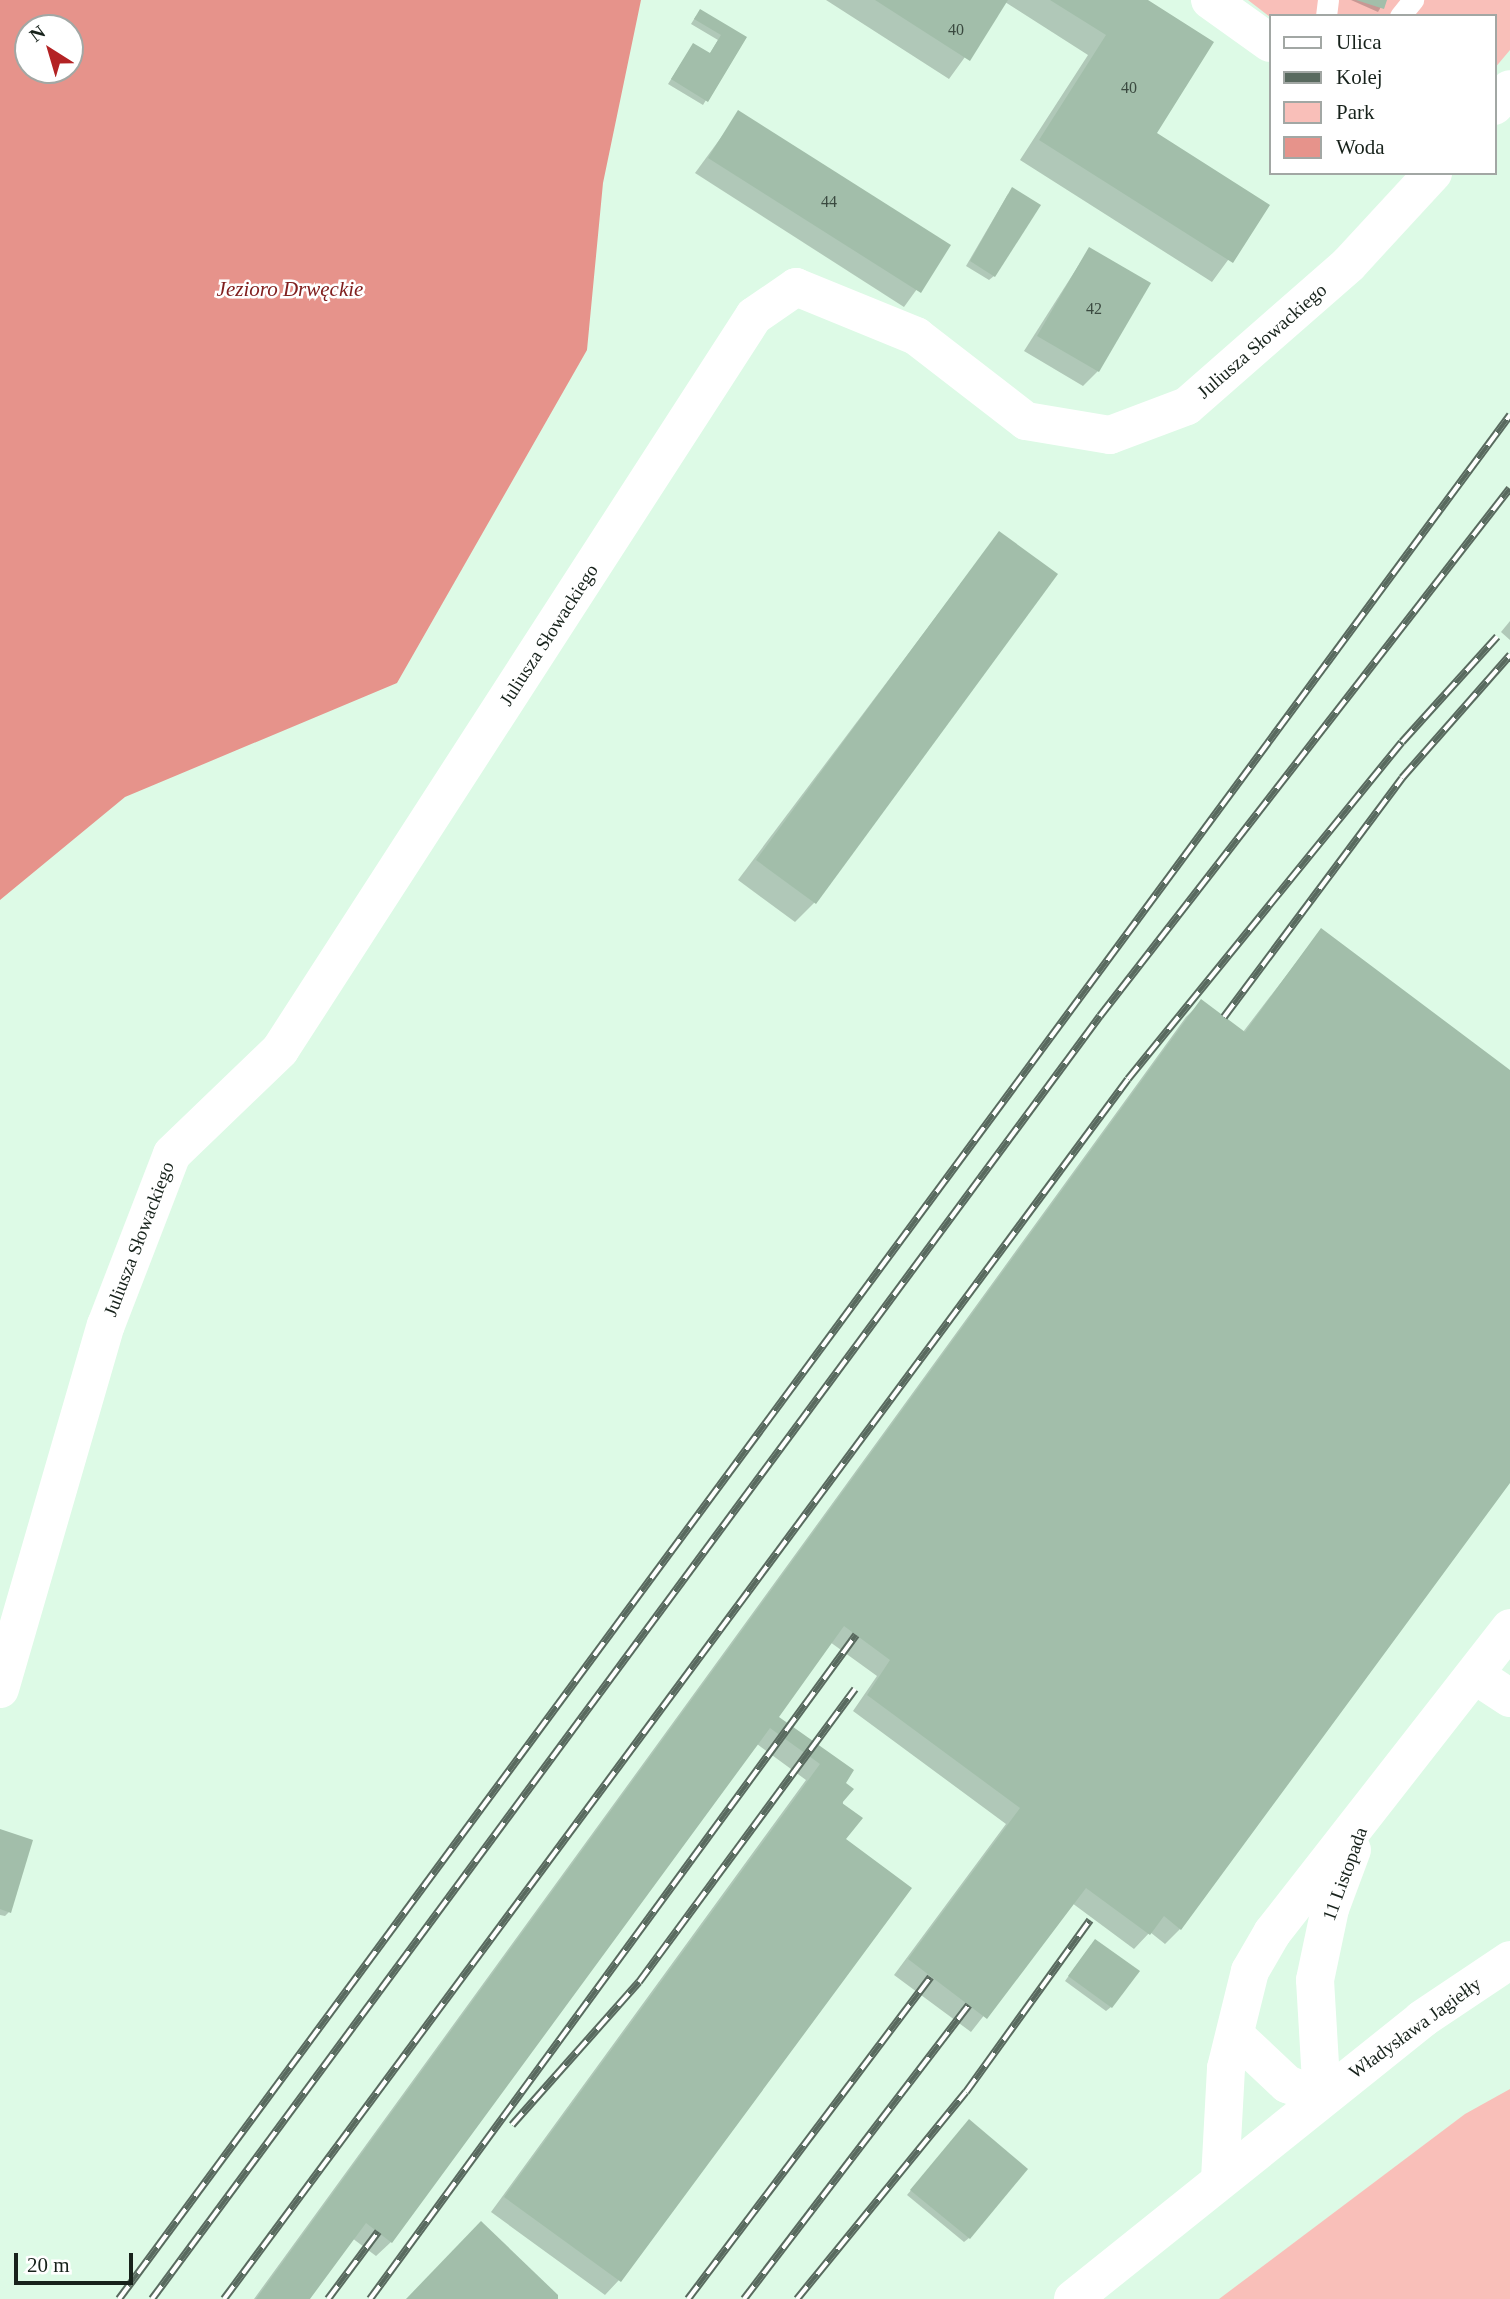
<!DOCTYPE html>
<meta charset="utf-8">
<style>
body{margin:0}
#map{position:relative;width:1510px;height:2299px;overflow:hidden;background:#ddfae6;font-family:Georgia,serif}
div>[style]{position:absolute}
.green>*{inset:0;background:#f9bfb9}
.water>*{inset:0;background:#e6938b}
.shadow>*{inset:0;background:#0003}
.building>*{inset:0;background:#a2beaa}
.service>*{height:21px;margin:-10.5px;padding:0 10.5px;transform-origin:10.5px;border-radius:10.5px;background:#fff}
.minor>*{height:38px;margin:-19px;padding:0 19px;transform-origin:19px;border-radius:19px;background:#fff}
.secondary>*{height:38px;margin:-19px;padding:0 19px;transform-origin:19px;border-radius:19px;background:#fff}
.rail>*{height:8px;margin-top:-4px;transform-origin:0;background:repeating-linear-gradient(90deg,#fff 0 16px,#596a5f 0 32px);box-sizing:border-box;border-block:2px solid #596a5f}
span{translate:-50% -50%;white-space:nowrap;text-align:center;line-height:1.15;-webkit-text-stroke:5px #fff;paint-order:stroke}
.number-label{font-size:16px;color:#3a493f}
.number-label span{-webkit-text-stroke-width:0}
.street-label{font-size:19px;color:#17221b}
.water-label{font-size:21px;color:#81201f;font-style:italic}
.legend{position:absolute;left:1269px;top:14px;width:228px;height:161px;box-sizing:border-box;background:#fff;border:2px solid #a2a7a4;margin:0;padding:9px 12px;list-style:none;font-size:21px;color:#17221b}
.legend li{display:flex;align-items:center;gap:14px;height:35px}
.legend b{width:35px;border:2px solid #a2a7a4}
.north{position:absolute;left:14px;top:14px;width:70px;height:70px;box-sizing:border-box;background:#fff;border:2px solid #a2a7a4;border-radius:50%;rotate:323deg;font-size:19px;font-weight:700;line-height:28px;text-align:center;color:#17221b}
.north::after{content:'';display:block;margin:auto;width:24px;height:32px;background:#b32224;clip-path:polygon(50% 0,100% 100%,50% 72%,0 100%)}
.scale{position:absolute;left:14px;top:2253px;width:119px;height:32px;box-sizing:border-box;border:4px solid #17221b;border-top:0;padding-left:9px;font-size:21px;line-height:24px;white-space:nowrap;color:#17221b;-webkit-text-stroke:5px #fff;paint-order:stroke}
</style>
<div id="map">
<div class="green">
<div style="clip-path:polygon(1248px 0,1510px 0,1510px 50px,1494px 69px,1494px 16px,1270px 17px)"></div>
<div style="clip-path:polygon(1510px 2089px,1510px 2299px,1219px 2299px,1465px 2114px)"></div>
</div>
<div class="water">
<div style="clip-path:polygon(evenodd,0 0,641px 0,603px 183px,587px 350px,397px 683px,125px 797px,0 900px,0 0,28px 28px,70px 28px,70px 70px,28px 70px,28px 28px)"></div>
</div>
<div class="shadow">
<div style="clip-path:polygon(826px 0,1144px 0,1155px 134px,1268px 205px,1212px 282px,1020px 160px,1088px 55px,1005px 2px,949px 79px)"></div>
<div style="clip-path:polygon(1351px 0,1385px 0,1378px 12px)"></div>
<div style="clip-path:polygon(696px 16px,744px 37px,703px 105px,668px 84px,693px 45px,709px 55px,718px 40px,691px 24px)"></div>
<div style="clip-path:polygon(739px 113px,948px 246px,904px 307px,695px 173px)"></div>
<div style="clip-path:polygon(1008px 194px,994px 276px,989px 280px,966px 266px)"></div>
<div style="clip-path:polygon(1089px 249px,1098px 371px,1083px 386px,1024px 351px)"></div>
<div style="clip-path:polygon(999px 533px,814px 903px,795px 922px,738px 880px)"></div>
<div style="clip-path:polygon(1510px 621px,1510px 640px,1501px 632px)"></div>
<div style="clip-path:polygon(1321px 930px,1510px 1071px,1510px 1480px,1180px 1929px,1165px 1944px,1150px 1932px,1134px 1949px,1072px 1903px,971px 2032px,894px 1975px,1006px 1824px,853px 1711px,877px 1676px,830px 1642px,776px 1717px,843px 1783px,843px 1840px,619px 2280px,605px 2295px,491px 2212px,806px 1780px,757px 1744px,391px 2242px,376px 2256px,352px 2238px,307px 2299px,254px 2299px,1186px 1017px,1201px 1002px,1243px 1032px)"></div>
<div style="clip-path:polygon(0 1831px,9px 1912px,5px 1916px,0 1915px)"></div>
<div style="clip-path:polygon(1091px 1945px,1111px 2007px,1106px 2011px,1065px 1981px)"></div>
<div style="clip-path:polygon(964px 2126px,969px 2238px,964px 2242px,907px 2195px)"></div>
</div>
<div class="building">
<div style="clip-path:polygon(875px 0,1008px 0,970px 61px)"></div>
<div style="clip-path:polygon(1050px 0,1148px 0,1214px 42px,1157px 133px,1270px 205px,1233px 263px,1039px 140px,1106px 35px)"></div>
<div style="clip-path:polygon(1356px 0,1387px 0,1384px 9px)"></div>
<div style="clip-path:polygon(700px 9px,747px 37px,708px 102px,671px 79px,693px 43px,710px 53px,721px 35px,694px 19px)"></div>
<div style="clip-path:polygon(738px 110px,951px 245px,921px 293px,708px 158px)"></div>
<div style="clip-path:polygon(1012px 187px,1041px 205px,995px 277px,970px 261px)"></div>
<div style="clip-path:polygon(1089px 247px,1151px 283px,1099px 372px,1037px 336px)"></div>
<div style="clip-path:polygon(999px 531px,1058px 574px,816px 904px,756px 860px)"></div>
<div style="clip-path:polygon(1321px 928px,1510px 1070px,1510px 1483px,1181px 1930px,1164px 1916px,1150px 1935px,1086px 1888px,987px 2019px,908px 1959px,1020px 1808px,867px 1695px,890px 1660px,844px 1626px,779px 1717px,854px 1770px,846px 1783px,854px 1789px,842px 1803px,863px 1818px,846px 1839px,912px 1888px,621px 2282px,504px 2197px,820px 1764px,770px 1728px,392px 2243px,366px 2223px,310px 2299px,256px 2299px,1201px 999px,1245px 1032px)"></div>
<div style="clip-path:polygon(0 1829px,33px 1840px,11px 1913px,0 1909px)"></div>
<div style="clip-path:polygon(1095px 1939px,1140px 1971px,1112px 2008px,1068px 1976px)"></div>
<div style="clip-path:polygon(969px 2119px,1028px 2169px,970px 2239px,910px 2190px)"></div>
<div style="clip-path:polygon(481px 2221px,558px 2295px,558px 2299px,406px 2299px)"></div>
</div>
<div class="service">
<div style="left:1326px;top:16px;width:16px;rotate:-83deg"></div>
<div style="left:1400px;top:16px;width:21px;rotate:-51deg"></div>
</div>
<div class="minor">
<div style="left:1210px;top:0;width:74px;rotate:35.6deg"></div>
<div style="left:1494px;top:106px;width:23px;rotate:-47deg"></div>
<div style="left:0;top:1689px;width:379px;rotate:-73.8deg"></div>
<div style="left:106px;top:1325px;width:183px;rotate:-68.9deg"></div>
<div style="left:172px;top:1154px;width:150px;rotate:-43.9deg"></div>
<div style="left:280px;top:1050px;width:874px;rotate:-57.15deg"></div>
<div style="left:754px;top:316px;width:51px;rotate:-34.6deg"></div>
<div style="left:796px;top:287px;width:130px;rotate:22.2deg"></div>
<div style="left:916px;top:336px;width:139px;rotate:37.7deg"></div>
<div style="left:1026px;top:421px;width:85px;rotate:9.5deg"></div>
<div style="left:1110px;top:435px;width:82px;rotate:-20.6deg"></div>
<div style="left:1187px;top:406px;width:215px;rotate:-41.2deg"></div>
<div style="left:1349px;top:264px;width:124px;rotate:-47.3deg"></div>
</div>
<div class="secondary">
<div style="left:1475px;top:1675px;width:42px;rotate:33.3deg"></div>
<div style="left:1237px;top:2037px;width:69px;rotate:43.2deg"></div>
<div style="left:1287px;top:2084px;width:38px;rotate:22deg"></div>
<div style="left:1322px;top:2098px;width:118px;rotate:-93.4deg"></div>
<div style="left:1315px;top:1980px;width:73px;rotate:-78.1deg"></div>
<div style="left:1330px;top:1909px;width:63px;rotate:-69.6deg"></div>
<div style="left:1220px;top:2179px;width:111px;rotate:-86.9deg"></div>
<div style="left:1226px;top:2068px;width:100px;rotate:-76.1deg"></div>
<div style="left:1250px;top:1971px;width:44px;rotate:-59.9deg"></div>
<div style="left:1272px;top:1933px;width:387px;rotate:-52deg"></div>
<div style="left:1073px;top:2299px;width:447px;rotate:-38.7deg"></div>
<div style="left:1422px;top:2019px;width:106px;rotate:-33.8deg"></div>
</div>
<div class="rail">
<div style="left:1224px;top:1017px;width:298px;rotate:-53.3deg"></div>
<div style="left:1402px;top:778px;width:164px;rotate:-48.7deg"></div>
<div style="left:512px;top:2125px;width:191px;rotate:-48.4deg"></div>
<div style="left:639px;top:1982px;width:364px;rotate:-53.6deg"></div>
<div style="left:119px;top:2299px;width:2342px;rotate:-53.56deg"></div>
<div style="left:152px;top:2299px;width:1595px;rotate:-53.54deg"></div>
<div style="left:1100px;top:1016px;width:668px;rotate:-52.17deg"></div>
<div style="left:224px;top:2299px;width:1518px;rotate:-53.46deg"></div>
<div style="left:1128px;top:1079px;width:434px;rotate:-50.9deg"></div>
<div style="left:1402px;top:742px;width:142px;rotate:-47.9deg"></div>
<div style="left:328px;top:2299px;width:84px;rotate:-53.3deg"></div>
<div style="left:370px;top:2299px;width:823px;rotate:-53.8deg"></div>
<div style="left:688px;top:2299px;width:403px;rotate:-53deg"></div>
<div style="left:744px;top:2299px;width:370px;rotate:-52.6deg"></div>
<div style="left:797px;top:2299px;width:267px;rotate:-50.8deg"></div>
<div style="left:966px;top:2092px;width:212px;rotate:-54.2deg"></div>
</div>
<div class="number-label">
<span style="left:956px;top:30px">40</span>
<span style="left:1129px;top:88px">40</span>
<span style="left:829px;top:202px">44</span>
<span style="left:1094px;top:309px">42</span>
</div>
<div class="street-label">
<span style="left:1262px;top:341px;rotate:-41deg">Juliusza Słowackiego</span>
<span style="left:549px;top:635px;rotate:-57deg">Juliusza Słowackiego</span>
<span style="left:139px;top:1239px;rotate:-69deg">Juliusza Słowackiego</span>
<span style="left:1345px;top:1874px;rotate:-70deg">11 Listopada</span>
<span style="left:1415px;top:2028px;rotate:-36deg">Władysława Jagiełły</span>
</div>
<div class="water-label">
<span style="left:290px;top:289px">Jezioro Drwęckie</span>
</div>
<ul class="legend">
<li><b style="height:9px;background:#fff"></b>Ulica</li>
<li><b style="height:9px;background:#596a5f"></b>Kolej</li>
<li><b style="height:19px;background:#f9bfb9"></b>Park</li>
<li><b style="height:19px;background:#e6938b"></b>Woda</li>
</ul>
<div class="north">N</div>
<div class="scale">20 m</div>
</div>
